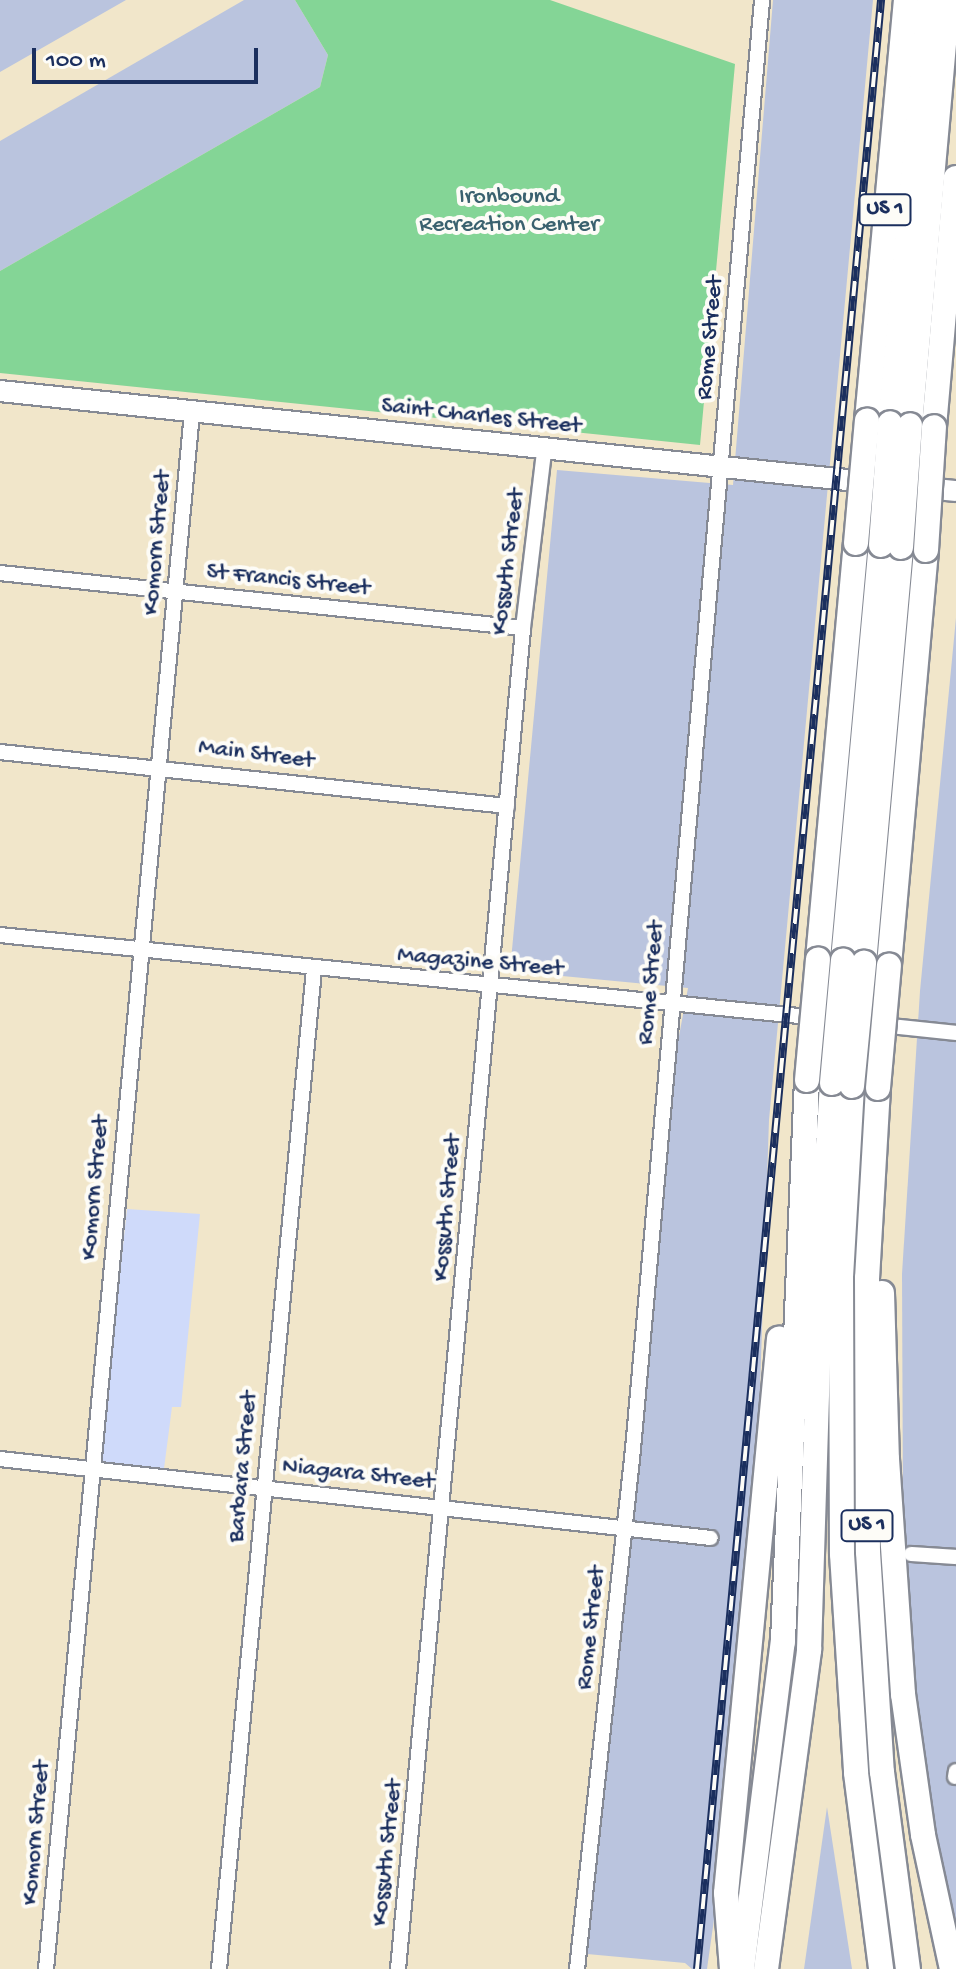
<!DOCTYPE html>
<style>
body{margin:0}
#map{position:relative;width:956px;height:1969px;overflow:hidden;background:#f1e6ca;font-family:"Gochi Hand",sans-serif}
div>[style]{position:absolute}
.built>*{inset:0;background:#cfdafa}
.industrial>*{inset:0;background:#bac4de}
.green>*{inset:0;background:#84d596}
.roads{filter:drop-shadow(2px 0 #868a94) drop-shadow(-2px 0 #868a94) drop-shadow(0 2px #868a94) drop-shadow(0 -2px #868a94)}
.street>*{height:14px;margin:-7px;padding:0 7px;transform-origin:7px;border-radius:7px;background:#fff}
.secondary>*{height:20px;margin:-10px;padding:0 10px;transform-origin:10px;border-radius:10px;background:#fff}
.highway>*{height:24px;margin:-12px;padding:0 12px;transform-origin:12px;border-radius:12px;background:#fff}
.rail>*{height:8px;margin-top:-4px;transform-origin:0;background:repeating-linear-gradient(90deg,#fdfcf7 0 15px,#1b2f5e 0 30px);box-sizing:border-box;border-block:2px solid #1b2f5e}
.bridges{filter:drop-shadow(2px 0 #868a94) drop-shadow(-2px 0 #868a94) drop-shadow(0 2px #868a94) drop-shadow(0 -2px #868a94)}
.highway-bridge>*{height:24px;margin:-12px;padding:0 12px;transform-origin:12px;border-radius:12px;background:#fff}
span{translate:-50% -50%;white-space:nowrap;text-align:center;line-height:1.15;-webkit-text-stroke:8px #fdfcf7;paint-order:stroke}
.shield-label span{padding:2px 6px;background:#fdfcf7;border:2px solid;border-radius:6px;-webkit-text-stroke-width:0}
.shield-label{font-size:22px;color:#1b2f5e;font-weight:700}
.park-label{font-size:24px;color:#3a616f}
.street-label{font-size:24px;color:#1b2f5e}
.scale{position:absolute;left:32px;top:48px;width:226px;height:36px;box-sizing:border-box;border:4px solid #1b2f5e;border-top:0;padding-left:10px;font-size:24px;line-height:28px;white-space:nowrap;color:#1b2f5e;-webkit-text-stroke:6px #fdfcf7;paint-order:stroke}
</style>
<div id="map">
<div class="built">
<div style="clip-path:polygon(127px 1209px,200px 1214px,181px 1407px,172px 1407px,162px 1484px,98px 1477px)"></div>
</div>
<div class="industrial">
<div style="clip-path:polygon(0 0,126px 0,0 72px)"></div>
<div style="clip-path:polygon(244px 0,295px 0,328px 55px,320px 87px,0 271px,0 141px)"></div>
<div style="clip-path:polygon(773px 0,873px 0,769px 1120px,751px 1658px,707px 1969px,692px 1969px,685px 1963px,587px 1954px,664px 1116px,688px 988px,510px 971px,557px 470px,733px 485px)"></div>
<div style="clip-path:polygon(956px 618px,956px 1969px,923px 1820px,903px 1515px,902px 1274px,920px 991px)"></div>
<div style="clip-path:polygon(827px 1807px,852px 1969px,804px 1969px)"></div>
</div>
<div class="green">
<div style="clip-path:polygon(295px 0,550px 0,735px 64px,700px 445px,0 373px,0 271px,320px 87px,328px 55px)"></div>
</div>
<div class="roads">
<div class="street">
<div style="left:0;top:573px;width:526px;rotate:6deg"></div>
<div style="left:0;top:752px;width:510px;rotate:6.08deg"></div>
<div style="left:0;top:935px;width:823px;rotate:5.79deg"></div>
<div style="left:852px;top:1022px;width:105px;rotate:6deg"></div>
<div style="left:0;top:1459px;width:715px;rotate:6.34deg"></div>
<div style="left:911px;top:1554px;width:45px;rotate:3.8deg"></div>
<div style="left:955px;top:1777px;width:6px;rotate:-81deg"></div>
<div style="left:46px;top:1969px;width:1564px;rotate:-84.64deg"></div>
<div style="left:219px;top:1969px;width:1005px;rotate:-84.57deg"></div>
<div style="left:398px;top:1969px;width:1347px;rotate:-84.67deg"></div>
<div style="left:523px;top:628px;width:178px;rotate:-83.2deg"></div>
<div style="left:577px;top:1969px;width:523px;rotate:-83.85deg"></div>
<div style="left:633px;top:1449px;width:1455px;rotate:-84.91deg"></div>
</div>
<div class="secondary">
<div style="left:0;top:391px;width:880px;rotate:6deg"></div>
<div style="left:915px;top:487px;width:41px;rotate:5.6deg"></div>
</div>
<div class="highway">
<div style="left:867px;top:420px;width:422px;rotate:-84.7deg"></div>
<div style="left:890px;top:423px;width:425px;rotate:-84.7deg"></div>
<div style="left:910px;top:425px;width:427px;rotate:-84.9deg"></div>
<div style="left:934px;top:427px;width:250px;rotate:-85deg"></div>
<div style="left:818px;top:959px;width:418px;rotate:-84.8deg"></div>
<div style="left:843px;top:960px;width:417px;rotate:-84.8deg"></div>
<div style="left:864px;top:963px;width:418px;rotate:-84.9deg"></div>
<div style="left:889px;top:965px;width:417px;rotate:-84.9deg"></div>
<div style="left:852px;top:1086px;width:190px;rotate:93.3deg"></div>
<div style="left:841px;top:1276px;width:278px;rotate:89.8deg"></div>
<div style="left:842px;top:1554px;width:219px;rotate:86.3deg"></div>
<div style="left:856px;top:1773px;width:198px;rotate:82.7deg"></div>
<div style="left:878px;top:1088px;width:190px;rotate:93.3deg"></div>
<div style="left:867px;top:1278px;width:274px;rotate:89.8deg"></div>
<div style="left:868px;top:1552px;width:220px;rotate:86.4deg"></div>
<div style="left:882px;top:1772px;width:199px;rotate:82.5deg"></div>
<div style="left:882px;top:1293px;width:166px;rotate:88.3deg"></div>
<div style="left:887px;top:1459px;width:236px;rotate:86.1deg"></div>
<div style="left:903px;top:1694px;width:142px;rotate:81.9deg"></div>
<div style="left:923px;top:1835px;width:137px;rotate:77.8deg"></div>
<div style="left:732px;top:1969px;width:76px;rotate:-94.5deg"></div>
<div style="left:726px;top:1893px;width:557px;rotate:-84.54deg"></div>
<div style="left:742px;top:1969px;width:331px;rotate:-82.9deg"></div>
<div style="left:783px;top:1641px;width:562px;rotate:-87.55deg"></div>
<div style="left:766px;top:1969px;width:322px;rotate:-82.3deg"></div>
<div style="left:809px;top:1650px;width:415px;rotate:-88.2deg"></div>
<div style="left:822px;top:1235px;width:152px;rotate:-86.2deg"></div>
</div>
</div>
<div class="rail">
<div style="left:697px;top:1969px;width:1978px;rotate:-84.66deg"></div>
</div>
<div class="bridges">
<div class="highway-bridge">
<div style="left:856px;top:543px;width:123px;rotate:-84.9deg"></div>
<div style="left:881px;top:545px;width:122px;rotate:-85.8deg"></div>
<div style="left:901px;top:547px;width:122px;rotate:-85.8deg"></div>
<div style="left:926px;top:550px;width:123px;rotate:-86.3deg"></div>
<div style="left:807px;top:1080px;width:121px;rotate:-84.8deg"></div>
<div style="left:832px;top:1083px;width:123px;rotate:-84.9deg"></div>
<div style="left:852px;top:1086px;width:124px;rotate:-84.4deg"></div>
<div style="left:878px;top:1088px;width:123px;rotate:-84.9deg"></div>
</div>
</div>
<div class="shield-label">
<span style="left:885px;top:210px">US 1</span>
<span style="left:867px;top:1526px">US 1</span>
</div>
<div class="park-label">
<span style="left:509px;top:212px">Ironbound<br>Recreation Center</span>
</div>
<div class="street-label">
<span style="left:711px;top:338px;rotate:-85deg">Rome Street</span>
<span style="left:481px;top:417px;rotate:6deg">Saint Charles Street</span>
<span style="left:158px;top:543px;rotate:-85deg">Komorn Street</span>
<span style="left:509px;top:562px;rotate:-83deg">Kossuth Street</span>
<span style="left:288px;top:581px;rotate:6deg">St Francis Street</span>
<span style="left:256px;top:755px;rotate:7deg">Main Street</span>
<span style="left:480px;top:963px;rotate:5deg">Magazine Street</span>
<span style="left:652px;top:983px;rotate:-85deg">Rome Street</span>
<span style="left:96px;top:1188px;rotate:-85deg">Komorn Street</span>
<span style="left:448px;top:1208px;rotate:-85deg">Kossuth Street</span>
<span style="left:244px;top:1467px;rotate:-85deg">Barbara Street</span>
<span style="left:358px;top:1475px;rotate:6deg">Niagara Street</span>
<span style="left:592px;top:1628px;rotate:-84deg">Rome Street</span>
<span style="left:37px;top:1833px;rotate:-85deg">Komorn Street</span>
<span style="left:388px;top:1853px;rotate:-84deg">Kossuth Street</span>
</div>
<div class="scale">100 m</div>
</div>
